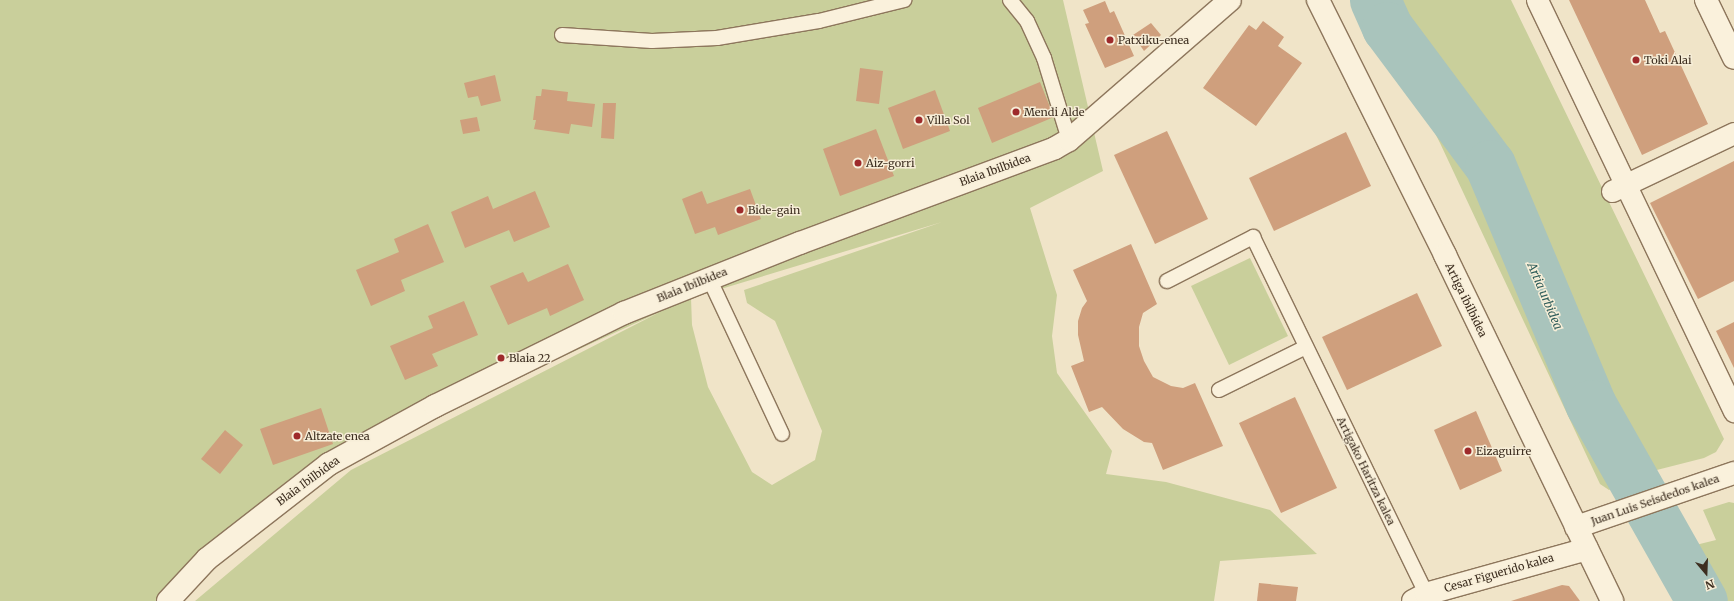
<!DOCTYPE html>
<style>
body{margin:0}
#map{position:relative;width:1734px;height:601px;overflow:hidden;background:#f0e4c8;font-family:Merriweather,serif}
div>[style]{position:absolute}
.green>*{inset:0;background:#c9cf9b}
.river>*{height:51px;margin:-25.5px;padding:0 25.5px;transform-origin:25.5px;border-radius:25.5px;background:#a9c4bc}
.building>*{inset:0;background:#cf9f7d}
.roads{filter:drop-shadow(1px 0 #8d765c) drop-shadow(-1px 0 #8d765c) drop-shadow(0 1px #8d765c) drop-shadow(0 -1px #8d765c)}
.service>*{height:14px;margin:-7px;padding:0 7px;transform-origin:7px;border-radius:7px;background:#faf1dc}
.pedestrian>*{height:21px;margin:-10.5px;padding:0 10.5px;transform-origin:10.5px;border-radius:10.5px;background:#faf1dc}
.minor>*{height:22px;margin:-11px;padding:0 11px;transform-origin:11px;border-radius:11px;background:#faf1dc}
.tertiary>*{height:22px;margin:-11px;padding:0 11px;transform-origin:11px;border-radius:11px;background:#faf1dc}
.dots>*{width:11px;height:11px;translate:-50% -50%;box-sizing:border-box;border:2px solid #f7eed8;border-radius:50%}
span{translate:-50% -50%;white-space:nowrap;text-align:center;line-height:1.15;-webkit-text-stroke:3px #f7eed8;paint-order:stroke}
.poi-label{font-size:11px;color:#3d2e20}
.left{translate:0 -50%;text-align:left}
.street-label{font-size:11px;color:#3d2e20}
.water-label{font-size:12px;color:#2f5d5a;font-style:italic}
.north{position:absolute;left:1686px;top:553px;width:40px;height:40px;-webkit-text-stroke:3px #f7eed8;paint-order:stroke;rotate:161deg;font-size:11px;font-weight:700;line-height:16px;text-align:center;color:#3d2e20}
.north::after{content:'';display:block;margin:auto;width:14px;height:18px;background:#3d2e20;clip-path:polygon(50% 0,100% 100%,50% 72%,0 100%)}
</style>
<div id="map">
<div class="green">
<div style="clip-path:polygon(evenodd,0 0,1063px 0,1103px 171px,1030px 208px,1057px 295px,1052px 336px,1057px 373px,1112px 451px,1106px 474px,1166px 482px,1270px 510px,1317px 554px,1220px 561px,1214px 601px,195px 601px,351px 470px,660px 312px,329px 464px,168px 601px,0 601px,0 0,942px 222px,744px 290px,747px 303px,775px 321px,822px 431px,815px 460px,772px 485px,752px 472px,708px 387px,692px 325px,691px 298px,942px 222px)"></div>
<div style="clip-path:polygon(1368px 0,1511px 0,1724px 439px,1716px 452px,1704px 458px,1641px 474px,1609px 490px,1600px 484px,1440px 143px)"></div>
<div style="clip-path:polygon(1250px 258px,1288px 336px,1229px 365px,1191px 286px)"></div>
<div style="clip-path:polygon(1729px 502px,1734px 503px,1734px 601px,1676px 601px,1655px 555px,1716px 540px,1703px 510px)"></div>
</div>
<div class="river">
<div style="left:1375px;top:0;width:30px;rotate:66deg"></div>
<div style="left:1387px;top:27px;width:172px;rotate:53.3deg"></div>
<div style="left:1490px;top:165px;width:260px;rotate:67.2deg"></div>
<div style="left:1591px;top:405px;width:225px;rotate:60.5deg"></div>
</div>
<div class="building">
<div style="clip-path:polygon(1569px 0,1645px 0,1660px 33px,1665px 31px,1708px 124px,1642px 155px)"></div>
<div style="clip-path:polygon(1105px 1px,1110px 13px,1114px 11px,1134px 56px,1105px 68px,1085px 24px,1089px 23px,1083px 10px)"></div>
<div style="clip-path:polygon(1263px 21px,1284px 37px,1278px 46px,1302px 63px,1256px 126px,1203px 88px,1249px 25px,1256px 30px)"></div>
<div style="clip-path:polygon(1151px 23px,1161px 35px,1144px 51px,1133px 35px)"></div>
<div style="clip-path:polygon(860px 68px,883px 71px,879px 104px,856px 101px)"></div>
<div style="clip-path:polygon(495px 75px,501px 101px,481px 106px,478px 96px,468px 98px,464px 83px)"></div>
<div style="clip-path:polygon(1040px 82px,1054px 117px,992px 143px,978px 108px)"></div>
<div style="clip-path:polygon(542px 89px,568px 92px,567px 101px,595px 104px,592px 127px,571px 124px,569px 134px,534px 129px,536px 120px,533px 120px,536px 96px,541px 96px)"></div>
<div style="clip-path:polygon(935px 90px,950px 131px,903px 149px,888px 108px)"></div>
<div style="clip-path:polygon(603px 103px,616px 103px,614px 139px,601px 138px)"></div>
<div style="clip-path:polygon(477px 117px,480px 131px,463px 134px,460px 120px)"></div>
<div style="clip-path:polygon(876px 129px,894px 176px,840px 196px,823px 149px)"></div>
<div style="clip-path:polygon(1167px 131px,1208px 219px,1155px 244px,1114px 155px)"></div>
<div style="clip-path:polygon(1346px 132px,1371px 186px,1274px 231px,1249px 178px)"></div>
<div style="clip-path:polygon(1734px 161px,1734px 281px,1698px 299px,1650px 203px)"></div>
<div style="clip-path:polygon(750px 189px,761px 219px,718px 235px,715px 227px,695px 234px,682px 199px,702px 191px,707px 204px)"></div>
<div style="clip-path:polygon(535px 191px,550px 227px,514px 242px,509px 230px,465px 248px,451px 212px,488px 196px,493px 209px)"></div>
<div style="clip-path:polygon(428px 224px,444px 262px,401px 280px,405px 291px,371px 306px,356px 270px,399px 252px,394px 239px)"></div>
<div style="clip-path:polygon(1131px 244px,1157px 304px,1143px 313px,1139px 327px,1139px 346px,1144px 361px,1153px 377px,1171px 386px,1183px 388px,1195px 383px,1223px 446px,1163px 470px,1152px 443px,1144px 442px,1123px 429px,1102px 407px,1089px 412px,1071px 366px,1084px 361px,1078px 335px,1078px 321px,1082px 308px,1087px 301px,1073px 270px)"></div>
<div style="clip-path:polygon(568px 264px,584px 300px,550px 316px,547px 308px,508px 325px,490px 286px,523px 272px,528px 282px)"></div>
<div style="clip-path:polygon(1417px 293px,1442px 346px,1347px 390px,1322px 337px)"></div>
<div style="clip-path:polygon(464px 301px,478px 335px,432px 354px,438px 366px,405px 380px,390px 346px,433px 328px,428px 316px)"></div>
<div style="clip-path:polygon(1734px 322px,1734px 368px,1716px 331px)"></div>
<div style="clip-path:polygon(1295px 397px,1337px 488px,1281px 513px,1239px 423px)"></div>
<div style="clip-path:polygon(321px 408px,333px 444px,273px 465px,260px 429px)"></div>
<div style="clip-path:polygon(1476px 411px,1502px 471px,1460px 490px,1434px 430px)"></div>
<div style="clip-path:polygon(225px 430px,243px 445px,220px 474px,201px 459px)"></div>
<div style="clip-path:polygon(1259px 583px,1298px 587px,1296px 601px,1257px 601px)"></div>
<div style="clip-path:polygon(1562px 585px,1569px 586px,1580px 601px,1511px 601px)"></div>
</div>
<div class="roads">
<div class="service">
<div style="left:1010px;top:0;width:27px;rotate:51deg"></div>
<div style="left:1027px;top:21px;width:41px;rotate:65.3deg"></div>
<div style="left:1044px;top:58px;width:86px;rotate:73deg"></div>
<div style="left:562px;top:35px;width:90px;rotate:3.8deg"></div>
<div style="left:652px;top:41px;width:65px;rotate:-2.6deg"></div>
<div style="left:717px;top:38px;width:103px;rotate:-9.5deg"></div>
<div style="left:819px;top:21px;width:88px;rotate:-13.9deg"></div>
<div style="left:709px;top:278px;width:172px;rotate:64.9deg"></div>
<div style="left:1167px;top:281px;width:97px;rotate:-27.1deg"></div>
<div style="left:1253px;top:237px;width:397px;rotate:64.1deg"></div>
<div style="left:1219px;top:390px;width:97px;rotate:-26.3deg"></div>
</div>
<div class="pedestrian">
<div style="left:1537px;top:0;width:456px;rotate:64.4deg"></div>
<div style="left:1612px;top:191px;width:135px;rotate:-25.4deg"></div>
</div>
<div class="minor">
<div style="left:1706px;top:0;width:64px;rotate:64.2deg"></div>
<div style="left:1576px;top:527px;width:167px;rotate:-18.9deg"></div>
<div style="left:1413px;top:601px;width:15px;rotate:-28deg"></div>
<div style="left:1426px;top:594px;width:167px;rotate:-15.6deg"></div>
</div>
<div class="tertiary">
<div style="left:1318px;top:0;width:285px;rotate:63.5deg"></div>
<div style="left:1445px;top:255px;width:384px;rotate:64.2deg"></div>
<div style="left:168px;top:601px;width:57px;rotate:-47.1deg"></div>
<div style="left:207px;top:559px;width:155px;rotate:-37.9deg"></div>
<div style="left:329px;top:464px;width:121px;rotate:-28.7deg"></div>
<div style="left:435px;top:406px;width:211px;rotate:-26.2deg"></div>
<div style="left:624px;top:313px;width:189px;rotate:-21.7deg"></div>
<div style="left:800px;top:243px;width:272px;rotate:-20.4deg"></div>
<div style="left:1055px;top:148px;width:16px;rotate:-30deg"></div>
<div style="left:1069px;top:140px;width:213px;rotate:-41deg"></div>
</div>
</div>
<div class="dots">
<div style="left:1110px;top:40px;background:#9e2a2b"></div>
<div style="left:1636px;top:60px;background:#9e2a2b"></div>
<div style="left:1016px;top:112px;background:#9e2a2b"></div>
<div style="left:919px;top:120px;background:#9e2a2b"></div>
<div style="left:858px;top:163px;background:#9e2a2b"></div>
<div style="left:740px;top:210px;background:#9e2a2b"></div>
<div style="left:501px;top:358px;background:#9e2a2b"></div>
<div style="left:297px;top:436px;background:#9e2a2b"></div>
<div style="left:1468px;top:451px;background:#9e2a2b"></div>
</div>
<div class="poi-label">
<span class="left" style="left:1118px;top:40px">Patxiku-enea</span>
<span class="left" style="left:1644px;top:60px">Toki Alai</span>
<span class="left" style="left:1024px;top:112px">Mendi Alde</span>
<span class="left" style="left:927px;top:120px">Villa Sol</span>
<span class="left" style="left:866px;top:163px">Aiz-gorri</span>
<span class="left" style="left:748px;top:210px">Bide-gain</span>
<span class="left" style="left:509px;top:358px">Blaia 22</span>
<span class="left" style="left:305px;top:436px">Altzate enea</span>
<span class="left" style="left:1476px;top:451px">Eizaguirre</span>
</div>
<div class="street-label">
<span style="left:995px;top:170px;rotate:-20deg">Blaia Ibilbidea</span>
<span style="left:692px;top:285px;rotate:-22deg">Blaia Ibilbidea</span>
<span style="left:1466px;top:300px;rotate:64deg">Artiga ibilbidea</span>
<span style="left:1366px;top:471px;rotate:64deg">Artigako Haritza kalea</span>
<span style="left:308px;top:481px;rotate:-36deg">Blaia Ibilbidea</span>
<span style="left:1655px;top:500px;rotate:-19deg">Juan Luis Seisdedos kalea</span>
<span style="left:1499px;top:573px;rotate:-16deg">Cesar Figuerido kalea</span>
</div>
<div class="water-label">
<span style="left:1545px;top:296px;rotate:67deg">Artia urbidea</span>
</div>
<div class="north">N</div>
</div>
